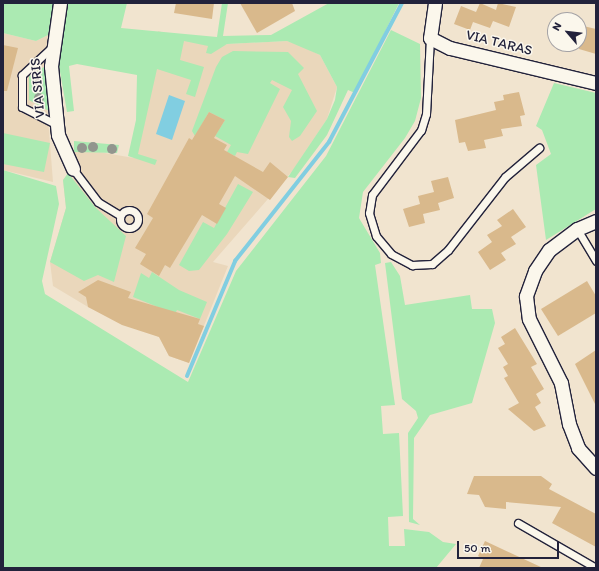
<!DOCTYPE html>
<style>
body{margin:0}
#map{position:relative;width:599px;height:571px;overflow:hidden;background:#f1e4cf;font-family:Itim,sans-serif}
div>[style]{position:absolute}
.built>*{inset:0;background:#ead7bb}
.green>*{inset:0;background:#abeab2}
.water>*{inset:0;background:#81cee1}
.stream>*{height:4px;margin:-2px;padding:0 2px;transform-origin:2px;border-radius:2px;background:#81cee1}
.building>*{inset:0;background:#d9b98c}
.roads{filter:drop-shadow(1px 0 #22223b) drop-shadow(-1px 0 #22223b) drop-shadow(0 1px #22223b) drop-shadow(0 -1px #22223b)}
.service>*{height:7px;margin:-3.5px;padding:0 3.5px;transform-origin:3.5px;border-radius:3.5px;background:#fbf7ec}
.service>.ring{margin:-3.5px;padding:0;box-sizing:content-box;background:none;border:7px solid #fbf7ec;border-radius:50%}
.minor>*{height:13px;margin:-6.5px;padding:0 6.5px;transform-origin:6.5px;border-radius:6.5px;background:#fbf7ec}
.trees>*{width:10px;height:10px;margin:-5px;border-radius:50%;background:#92958e}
span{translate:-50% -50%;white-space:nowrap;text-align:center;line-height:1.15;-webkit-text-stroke:3px #fbf7ec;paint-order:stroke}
.street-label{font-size:14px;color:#22223b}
.frame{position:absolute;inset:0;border:4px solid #22223b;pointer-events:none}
.north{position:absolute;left:547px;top:12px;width:40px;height:40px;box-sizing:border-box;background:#fbf7ec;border:1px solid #a4a2a5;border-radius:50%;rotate:298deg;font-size:11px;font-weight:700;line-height:16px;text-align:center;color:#22223b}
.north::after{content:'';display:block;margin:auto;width:14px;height:18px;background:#22223b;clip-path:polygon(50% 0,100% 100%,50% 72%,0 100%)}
.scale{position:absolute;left:457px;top:541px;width:102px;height:18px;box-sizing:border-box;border:2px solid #22223b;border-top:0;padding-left:5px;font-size:12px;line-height:14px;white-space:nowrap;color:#22223b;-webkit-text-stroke:3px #fbf7ec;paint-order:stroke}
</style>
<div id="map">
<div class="built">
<div style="clip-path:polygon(158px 31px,216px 48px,227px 44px,287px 41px,297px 44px,320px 55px,337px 87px,327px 119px,294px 169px,213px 262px,228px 266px,189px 363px,169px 356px,159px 337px,88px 307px,53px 286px,50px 262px,66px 208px,63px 180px,78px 163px,74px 152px,93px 151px,134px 158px)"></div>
<div style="clip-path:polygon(3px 33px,36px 41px,48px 35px,44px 67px,53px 182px,3px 170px)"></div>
</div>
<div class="green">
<div style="clip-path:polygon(3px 3px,55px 3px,48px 35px,36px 41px,3px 33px)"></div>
<div style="clip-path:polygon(67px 3px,127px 3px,121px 28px,217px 37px,222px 3px,228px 3px,223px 36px,271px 35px,329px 3px,399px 3px,355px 93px,348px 90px,327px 135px,295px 178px,288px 177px,327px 119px,335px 100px,337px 87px,320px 55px,287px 41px,227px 44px,211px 54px,206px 53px,208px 46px,184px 41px,180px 60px,204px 67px,195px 97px,186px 94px,191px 80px,157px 69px,138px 154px,157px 160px,155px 165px,128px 156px,136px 120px,137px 75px,77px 64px,69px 66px,74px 111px,67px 112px,58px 60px)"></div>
<div style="clip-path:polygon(391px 30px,420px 44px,421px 98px,415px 121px,405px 138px,363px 192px,359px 218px,380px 253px,381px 263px,375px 265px,395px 405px,381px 406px,383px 434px,399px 433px,403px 516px,388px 517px,389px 546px,405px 546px,404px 529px,429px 532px,443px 542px,456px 544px,436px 568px,3px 568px,3px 170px,56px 186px,59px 204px,42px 281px,45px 294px,188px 382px,236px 271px,326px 156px)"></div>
<div style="clip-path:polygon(233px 51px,288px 52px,304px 68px,298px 74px,317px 111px,300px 136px,292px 141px,289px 137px,291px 121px,283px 107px,292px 90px,272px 80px,270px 83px,280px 89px,248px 154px,237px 152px,235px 156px,227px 152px,231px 145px,215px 136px,225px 120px,209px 112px,195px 136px,192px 131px,216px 67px,222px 57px)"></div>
<div style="clip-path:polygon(44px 67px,49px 111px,29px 100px,29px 76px)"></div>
<div style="clip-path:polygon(554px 83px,596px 93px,596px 209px,546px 240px,536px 165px,551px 154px,542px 130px,536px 126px)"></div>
<div style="clip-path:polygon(3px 133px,50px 143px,44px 172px,3px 164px)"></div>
<div style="clip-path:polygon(74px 141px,119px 145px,117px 153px,74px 152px)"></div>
<div style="clip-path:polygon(68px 173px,95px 207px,126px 236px,114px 282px,98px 275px,84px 281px,50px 262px,66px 208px,63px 180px)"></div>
<div style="clip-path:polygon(238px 184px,253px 192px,227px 234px,199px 270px,189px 271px,179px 265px,203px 222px,214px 228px)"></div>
<div style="clip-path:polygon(391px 262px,400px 276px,405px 305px,470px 295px,472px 309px,492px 309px,495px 323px,472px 403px,430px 415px,414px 438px,413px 519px,420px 525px,409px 522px,408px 433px,418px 418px,416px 411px,402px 399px,385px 263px)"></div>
<div style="clip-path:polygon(152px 272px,179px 290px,207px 302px,200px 319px,177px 310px,175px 314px,133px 297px,141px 273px,149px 278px)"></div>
</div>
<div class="water">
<div style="clip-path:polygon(169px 95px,185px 101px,172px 140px,156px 134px)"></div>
</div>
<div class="stream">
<div style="left:187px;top:376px;width:125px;rotate:-67.3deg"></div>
<div style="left:235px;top:261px;width:152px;rotate:-51.7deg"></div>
<div style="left:329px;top:142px;width:157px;rotate:-62.3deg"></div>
</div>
<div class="building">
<div style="clip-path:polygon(176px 3px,214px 3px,212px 19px,174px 13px)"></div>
<div style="clip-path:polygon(240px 3px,292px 3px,295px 11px,257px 33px)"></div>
<div style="clip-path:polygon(480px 3px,496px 10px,498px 3px,516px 7px,509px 27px,493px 21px,490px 28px,473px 22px,470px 30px,454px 24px,461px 6px,476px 12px)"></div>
<div style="clip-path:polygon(579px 25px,596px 29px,596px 54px,579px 49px)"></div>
<div style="clip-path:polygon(3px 45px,18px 48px,7px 91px,3px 91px)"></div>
<div style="clip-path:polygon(519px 92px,525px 115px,520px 116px,522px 126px,501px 129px,503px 136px,484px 140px,486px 148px,468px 151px,465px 142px,459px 143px,455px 120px,496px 110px,494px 102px,504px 100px,503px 95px)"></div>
<div style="clip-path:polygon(209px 112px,225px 120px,214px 138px,227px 145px,224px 150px,263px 172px,270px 162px,288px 177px,270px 200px,235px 176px,219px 204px,226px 208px,217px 224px,202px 215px,170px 268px,165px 265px,159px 276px,140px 264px,146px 254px,135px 248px,153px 218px,147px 214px,189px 138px,192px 140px)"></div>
<div style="clip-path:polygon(448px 177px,454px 198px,438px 203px,440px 210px,423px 214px,425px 223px,409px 227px,403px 209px,420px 204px,418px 196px,434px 192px,431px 181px)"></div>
<div style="clip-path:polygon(513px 209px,526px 227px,511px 237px,516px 244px,501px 253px,506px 260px,490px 270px,478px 252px,492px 242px,487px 235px,502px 226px,497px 220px)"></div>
<div style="clip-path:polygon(98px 280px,131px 292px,128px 298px,200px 319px,198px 324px,204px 326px,189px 363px,169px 356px,159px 337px,122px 325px,88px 307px,86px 297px,78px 292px)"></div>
<div style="clip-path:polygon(587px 281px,596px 296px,596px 313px,558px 336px,541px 309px)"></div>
<div style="clip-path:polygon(515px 328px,537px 364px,531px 367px,544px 389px,536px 394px,541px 403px,535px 407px,546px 426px,534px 431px,508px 409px,519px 403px,504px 378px,508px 376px,503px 367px,508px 364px,498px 348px,505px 344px,501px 337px)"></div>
<div style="clip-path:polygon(596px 350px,596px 406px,575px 364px)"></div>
<div style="clip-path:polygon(474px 476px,541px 476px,552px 484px,549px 489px,596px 514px,596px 547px,552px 523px,561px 507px,506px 502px,506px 509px,485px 507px,479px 495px,467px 494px)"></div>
<div style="clip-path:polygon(485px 541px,543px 568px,479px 568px,483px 559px,478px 556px)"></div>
</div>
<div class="roads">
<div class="service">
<div style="left:430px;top:38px;width:76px;rotate:93deg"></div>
<div style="left:426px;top:114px;width:17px;rotate:107deg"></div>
<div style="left:421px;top:130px;width:81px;rotate:127deg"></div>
<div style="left:372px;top:195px;width:18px;rotate:99deg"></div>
<div style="left:369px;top:213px;width:24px;rotate:73deg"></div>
<div style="left:376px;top:236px;width:23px;rotate:50deg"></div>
<div style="left:391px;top:254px;width:24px;rotate:28deg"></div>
<div style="left:412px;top:265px;width:20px;rotate:-3deg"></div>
<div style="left:432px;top:264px;width:21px;rotate:-41deg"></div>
<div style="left:448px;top:250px;width:93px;rotate:-52deg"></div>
<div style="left:505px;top:177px;width:45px;rotate:-40.5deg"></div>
<div style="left:51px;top:48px;width:40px;rotate:137deg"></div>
<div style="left:22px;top:75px;width:32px;rotate:90deg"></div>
<div style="left:22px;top:107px;width:39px;rotate:27deg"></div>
<div style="left:73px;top:169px;width:41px;rotate:52.9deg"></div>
<div style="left:98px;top:202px;width:26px;rotate:31deg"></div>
<div class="ring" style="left:120px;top:210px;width:11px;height:11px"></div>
<div style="left:577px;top:229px;width:37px;rotate:59deg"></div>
<div style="left:518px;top:523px;width:90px;rotate:30deg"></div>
</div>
<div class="minor">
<div style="left:60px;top:3px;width:64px;rotate:98.1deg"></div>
<div style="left:51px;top:66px;width:69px;rotate:84.2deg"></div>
<div style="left:58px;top:135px;width:37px;rotate:66deg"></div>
<div style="left:435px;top:3px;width:35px;rotate:98deg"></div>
<div style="left:430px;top:38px;width:22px;rotate:27deg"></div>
<div style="left:450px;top:48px;width:150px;rotate:13.5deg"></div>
<div style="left:596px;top:221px;width:21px;rotate:157deg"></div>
<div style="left:577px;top:229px;width:35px;rotate:143deg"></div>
<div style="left:549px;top:250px;width:25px;rotate:124deg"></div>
<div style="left:535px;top:271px;width:27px;rotate:110deg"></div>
<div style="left:526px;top:296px;width:23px;rotate:83deg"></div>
<div style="left:529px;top:319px;width:72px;rotate:63.4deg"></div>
<div style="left:561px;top:383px;width:42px;rotate:79deg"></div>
<div style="left:569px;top:424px;width:26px;rotate:69deg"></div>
<div style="left:578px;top:448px;width:27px;rotate:48deg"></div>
</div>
</div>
<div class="trees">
<div style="left:38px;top:83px"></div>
<div style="left:39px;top:98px"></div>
<div style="left:93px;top:147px"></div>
<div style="left:82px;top:148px"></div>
<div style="left:112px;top:149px"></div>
</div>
<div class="street-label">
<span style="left:499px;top:43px;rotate:14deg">VIA TARAS</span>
<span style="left:38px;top:88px;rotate:-95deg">VIA SIRIS</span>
</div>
<div class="frame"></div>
<div class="north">N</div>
<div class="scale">50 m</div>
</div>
